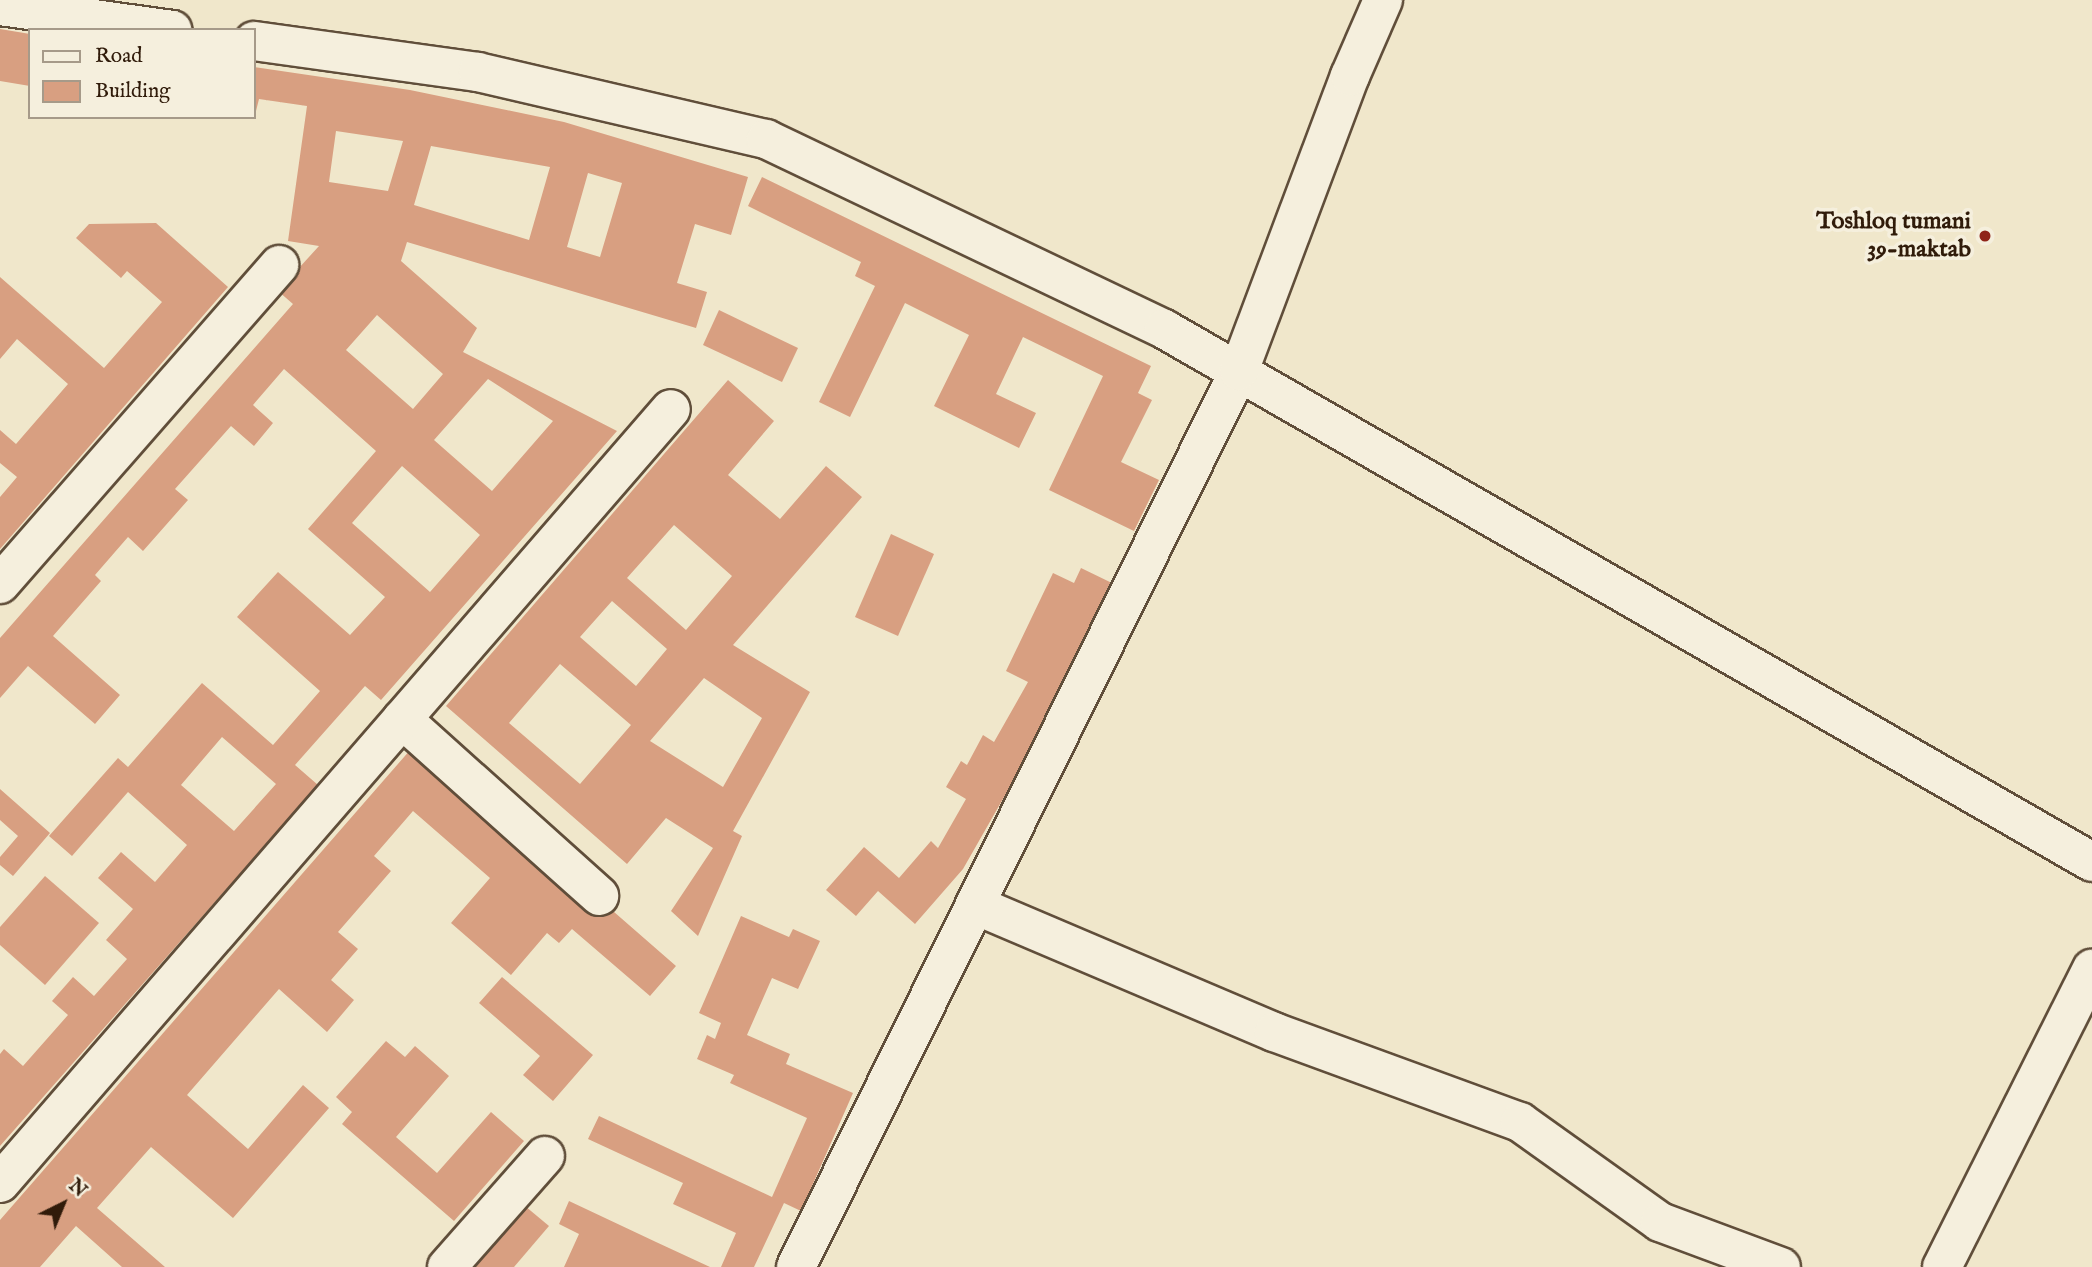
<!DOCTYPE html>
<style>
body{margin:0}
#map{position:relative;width:2092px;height:1267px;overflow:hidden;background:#f0e7cb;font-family:"IM FELL English",serif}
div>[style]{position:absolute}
.building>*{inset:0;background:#d89f81}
.roads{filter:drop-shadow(2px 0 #604e3a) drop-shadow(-2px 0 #604e3a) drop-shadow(0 2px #604e3a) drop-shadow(0 -2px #604e3a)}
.minor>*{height:38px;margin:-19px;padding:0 19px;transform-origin:19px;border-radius:19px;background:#f5efdd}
.dots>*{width:19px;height:19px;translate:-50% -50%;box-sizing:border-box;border:4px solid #f5efdd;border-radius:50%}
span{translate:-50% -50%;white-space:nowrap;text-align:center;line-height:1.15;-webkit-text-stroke:7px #f5efdd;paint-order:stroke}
.poi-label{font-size:24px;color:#301b0a;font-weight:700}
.right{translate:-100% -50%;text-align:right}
.legend{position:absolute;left:28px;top:28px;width:228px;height:91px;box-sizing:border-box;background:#f5efdd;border:2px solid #a69a89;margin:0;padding:9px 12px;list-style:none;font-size:21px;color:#301b0a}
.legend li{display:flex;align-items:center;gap:14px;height:35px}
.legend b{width:35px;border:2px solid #a69a89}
.north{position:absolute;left:28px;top:1169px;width:70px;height:70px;-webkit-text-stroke:5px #f5efdd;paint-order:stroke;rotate:43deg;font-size:19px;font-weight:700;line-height:28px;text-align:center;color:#301b0a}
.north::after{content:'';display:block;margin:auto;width:24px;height:32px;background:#301b0a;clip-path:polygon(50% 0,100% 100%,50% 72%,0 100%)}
</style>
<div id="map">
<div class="building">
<div style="clip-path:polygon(0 29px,30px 34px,30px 86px,0 81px)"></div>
<div style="clip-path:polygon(evenodd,254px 67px,410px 90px,564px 122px,748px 177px,731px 235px,695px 224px,677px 283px,707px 292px,696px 328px,407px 242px,401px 261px,477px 328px,463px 352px,617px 431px,381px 700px,365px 686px,295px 765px,318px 785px,0 1146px,0 1054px,4px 1049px,23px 1066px,68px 1015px,52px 1001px,73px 977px,94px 996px,127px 959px,106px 940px,133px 909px,98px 878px,121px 852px,155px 882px,187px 845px,128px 792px,72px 856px,49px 836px,118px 758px,128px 767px,202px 683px,273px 745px,320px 691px,237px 617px,278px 572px,350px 635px,385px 597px,308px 529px,376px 451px,284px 369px,253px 405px,273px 423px,254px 446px,231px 426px,175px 489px,188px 500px,143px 551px,128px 537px,95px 575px,101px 581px,53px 636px,120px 695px,95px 724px,28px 666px,0 698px,0 638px,293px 304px,278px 291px,319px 246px,288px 241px,307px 106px,259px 99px,254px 119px,254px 67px,336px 131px,403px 141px,388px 191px,329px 182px,336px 131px,254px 67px,431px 146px,550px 167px,529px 240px,414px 205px,431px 146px,254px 67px,588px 173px,622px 183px,600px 257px,567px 247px,588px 173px,254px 67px,377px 315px,443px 374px,413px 409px,346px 350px,377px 315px,254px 67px,488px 379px,553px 421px,492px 491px,434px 440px,488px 379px,254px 67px,402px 466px,480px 535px,430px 592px,352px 523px,402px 466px,254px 67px,222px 737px,276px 784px,234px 831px,181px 785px,222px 737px)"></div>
<div style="clip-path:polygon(762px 177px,1151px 366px,1138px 393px,1152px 400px,1121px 462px,1159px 480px,1134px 531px,1049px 490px,1103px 376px,1023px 337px,996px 394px,1036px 413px,1019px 448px,934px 406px,969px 335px,905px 303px,850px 417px,819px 402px,875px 286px,855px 276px,861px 262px,748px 206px)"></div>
<div style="clip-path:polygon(156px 223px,228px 287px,0 549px,0 497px,17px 477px,0 463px,0 430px,16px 444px,68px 384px,17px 339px,0 359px,0 277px,104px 368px,162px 302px,127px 271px,121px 278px,76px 238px,89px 224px)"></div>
<div style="clip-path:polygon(719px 310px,798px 348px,782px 382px,703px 345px)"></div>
<div style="clip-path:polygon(evenodd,728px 380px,774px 421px,728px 475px,780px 519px,826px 466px,862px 497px,733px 645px,810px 692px,733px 831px,742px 836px,698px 936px,671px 911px,713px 848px,666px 818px,627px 864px,446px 706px,728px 380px,674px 525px,732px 576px,686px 630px,627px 578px,674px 525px,728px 380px,612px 601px,667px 649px,636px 686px,580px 637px,612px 601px,728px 380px,560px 664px,631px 725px,580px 784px,509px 723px,560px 664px,728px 380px,704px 678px,762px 718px,723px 787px,650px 741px,704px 678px)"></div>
<div style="clip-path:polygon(891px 534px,934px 554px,898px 636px,855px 617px)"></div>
<div style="clip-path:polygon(1081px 568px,1114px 584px,1061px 697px,963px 869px,915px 924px,878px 891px,856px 916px,826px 890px,864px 847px,899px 878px,931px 841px,938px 848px,966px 799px,946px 787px,961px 761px,967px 765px,983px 735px,994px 742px,1028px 682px,1006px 671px,1053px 573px,1074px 583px)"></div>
<div style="clip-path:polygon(418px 741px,676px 966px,650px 996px,572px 929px,559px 943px,547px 933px,511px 975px,451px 923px,490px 878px,413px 811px,374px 856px,391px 871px,338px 932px,358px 949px,331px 980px,354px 1000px,327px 1032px,279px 989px,187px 1095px,248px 1149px,303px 1085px,329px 1108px,233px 1218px,151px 1147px,97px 1208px,165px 1267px,122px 1267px,76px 1226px,40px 1267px,0 1267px,0 1220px)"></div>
<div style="clip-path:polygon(0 789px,50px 833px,13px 876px,0 865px,0 857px,18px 836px,0 820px)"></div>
<div style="clip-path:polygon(45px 876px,99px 923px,45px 985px,0 945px,0 927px)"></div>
<div style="clip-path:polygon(741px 916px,789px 937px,793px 929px,820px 941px,798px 989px,772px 978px,747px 1035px,790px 1054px,786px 1064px,853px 1093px,801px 1211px,784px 1203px,754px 1267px,721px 1267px,736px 1233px,673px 1204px,683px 1183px,588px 1139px,599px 1116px,772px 1197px,807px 1118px,730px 1083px,734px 1075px,697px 1059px,707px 1035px,715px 1039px,721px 1023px,699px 1013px)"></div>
<div style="clip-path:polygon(502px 977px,593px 1055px,553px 1101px,523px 1075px,540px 1056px,479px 1003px)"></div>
<div style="clip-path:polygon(386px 1041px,405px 1057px,415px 1046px,449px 1076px,396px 1137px,437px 1173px,491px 1112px,524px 1141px,454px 1221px,342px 1124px,352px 1112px,336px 1097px)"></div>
<div style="clip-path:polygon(569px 1201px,656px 1242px,710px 1267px,564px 1267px,579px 1234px,559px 1224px)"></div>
<div style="clip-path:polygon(525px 1206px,549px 1226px,514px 1267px,473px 1267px)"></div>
</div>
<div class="roads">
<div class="minor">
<div style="left:0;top:6px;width:174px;rotate:7.9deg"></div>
<div style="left:254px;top:41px;width:226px;rotate:7.9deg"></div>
<div style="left:478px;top:72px;width:296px;rotate:13.1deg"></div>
<div style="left:766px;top:139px;width:441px;rotate:25.5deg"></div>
<div style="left:1164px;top:329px;width:1070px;rotate:29.87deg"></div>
<div style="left:0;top:584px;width:424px;rotate:-48.8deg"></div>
<div style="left:402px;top:719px;width:265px;rotate:41.9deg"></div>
<div style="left:975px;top:905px;width:325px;rotate:23deg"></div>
<div style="left:1274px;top:1032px;width:262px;rotate:20.1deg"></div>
<div style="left:1520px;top:1122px;width:172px;rotate:35.5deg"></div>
<div style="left:1660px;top:1222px;width:129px;rotate:20.4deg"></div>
<div style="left:0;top:1183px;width:1024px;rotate:-49.08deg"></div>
<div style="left:447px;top:1267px;width:148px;rotate:-48.6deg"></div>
<div style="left:796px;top:1267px;width:1000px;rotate:-63.69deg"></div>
<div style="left:1239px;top:371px;width:315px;rotate:-69.4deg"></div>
<div style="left:1350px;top:76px;width:83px;rotate:-66.5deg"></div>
<div style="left:1942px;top:1267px;width:334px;rotate:-63.3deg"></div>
</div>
</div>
<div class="dots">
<div style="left:1985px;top:236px;background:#8f2418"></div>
</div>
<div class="poi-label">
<span class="right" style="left:1971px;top:236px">Toshloq tumani<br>39-maktab</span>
</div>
<ul class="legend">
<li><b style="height:9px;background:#f5efdd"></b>Road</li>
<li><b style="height:19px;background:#d89f81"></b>Building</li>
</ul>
<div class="north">N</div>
</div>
